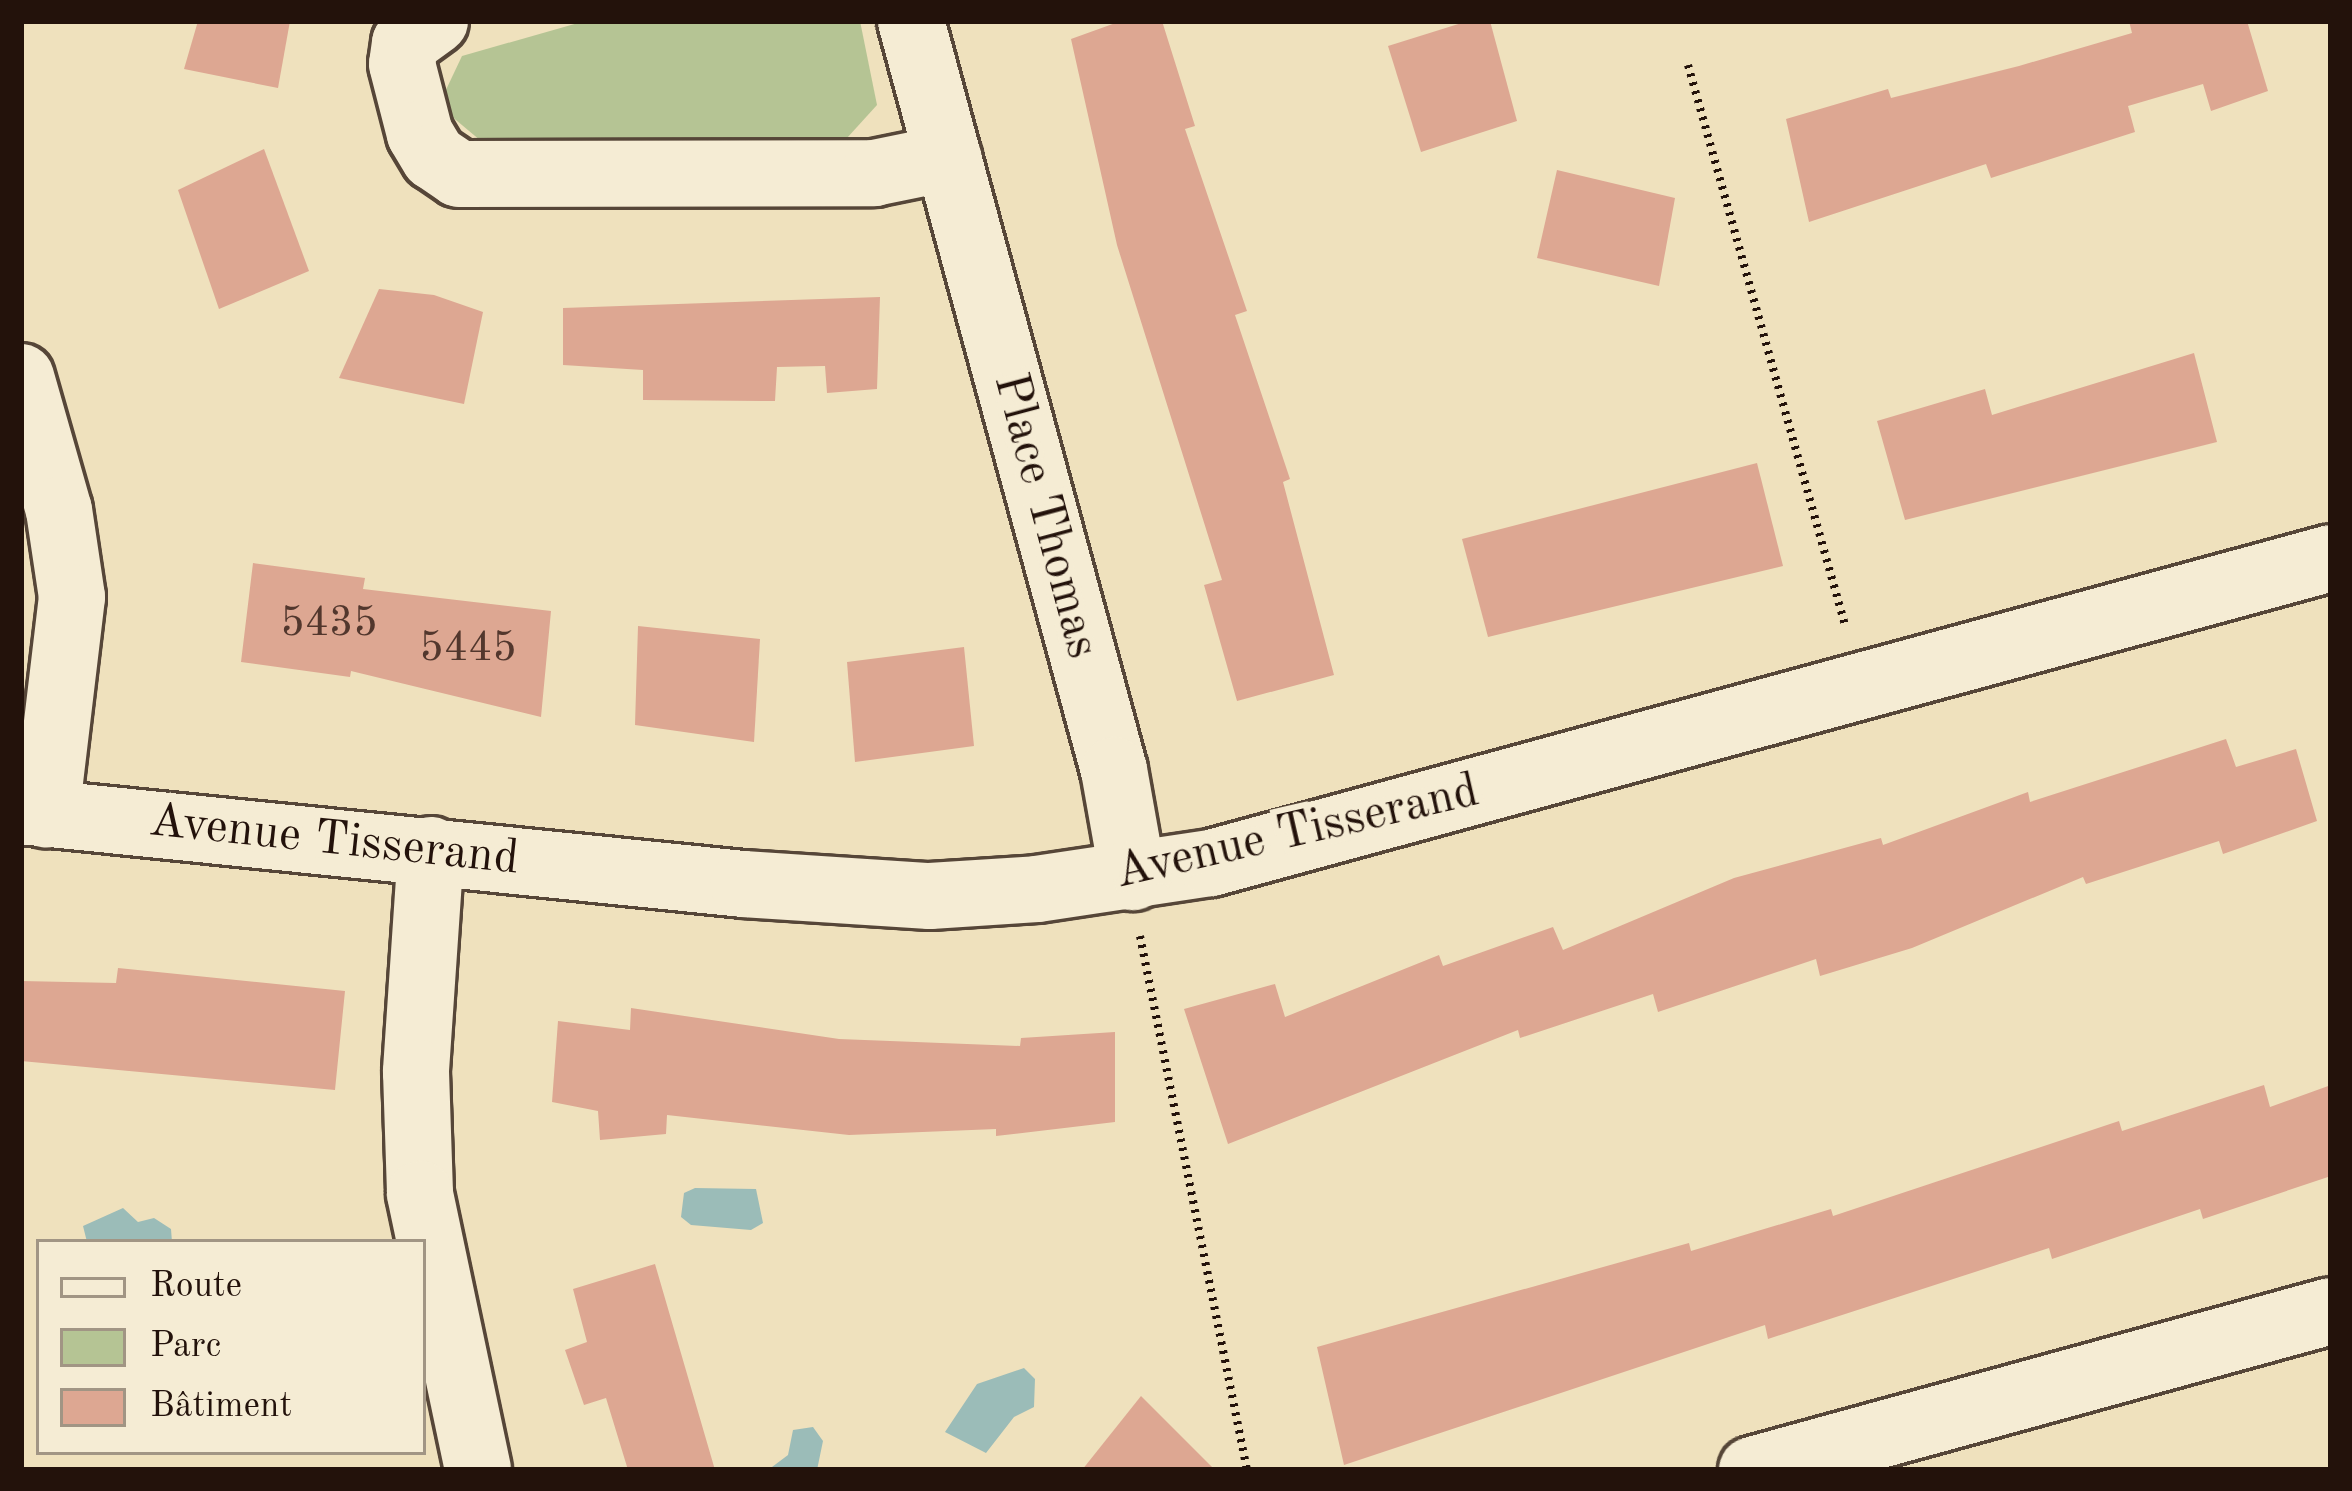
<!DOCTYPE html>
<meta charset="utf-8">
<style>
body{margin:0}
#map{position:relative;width:2352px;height:1491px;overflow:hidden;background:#efe1bd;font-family:"Old Standard TT",serif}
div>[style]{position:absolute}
.green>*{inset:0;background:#b5c494}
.water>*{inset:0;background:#9bbcb8}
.building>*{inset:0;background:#dda792}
.path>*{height:8px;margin-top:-4px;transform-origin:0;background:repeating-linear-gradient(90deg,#23120b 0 3px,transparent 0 9px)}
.roads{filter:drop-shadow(3px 0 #564638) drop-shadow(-3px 0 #564638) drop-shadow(0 3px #564638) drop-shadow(0 -3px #564638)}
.minor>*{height:66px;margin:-33px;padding:0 33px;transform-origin:33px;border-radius:33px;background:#f5ecd4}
span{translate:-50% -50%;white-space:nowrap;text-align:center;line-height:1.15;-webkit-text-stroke:12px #f5ecd4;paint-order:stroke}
.number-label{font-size:42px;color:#52372d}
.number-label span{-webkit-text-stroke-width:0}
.street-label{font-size:48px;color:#23120b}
.frame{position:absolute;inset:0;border:24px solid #23120b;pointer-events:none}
.legend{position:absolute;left:36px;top:1239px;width:390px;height:216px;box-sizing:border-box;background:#f5ecd4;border:3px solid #a19584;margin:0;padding:15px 21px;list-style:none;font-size:36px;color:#23120b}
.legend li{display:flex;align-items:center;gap:24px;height:60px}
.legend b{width:60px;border:3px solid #a19584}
</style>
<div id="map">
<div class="green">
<div style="clip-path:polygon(585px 21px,860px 21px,877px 105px,847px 138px,822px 140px,505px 144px,481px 141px,450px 115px,444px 94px,462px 56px)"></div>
</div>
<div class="water">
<div style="clip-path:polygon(695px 1188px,756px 1189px,763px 1223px,751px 1230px,691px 1225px,681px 1217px,684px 1193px)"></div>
<div style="clip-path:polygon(123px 1208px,138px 1222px,154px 1218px,171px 1229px,172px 1242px,87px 1242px,83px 1226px)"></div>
<div style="clip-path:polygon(1024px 1368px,1035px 1379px,1034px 1407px,1014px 1417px,986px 1453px,945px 1432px,977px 1384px)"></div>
<div style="clip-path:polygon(813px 1427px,823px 1441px,817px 1470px,768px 1470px,788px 1455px,793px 1430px)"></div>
</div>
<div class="building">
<div style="clip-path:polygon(198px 21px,290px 21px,278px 88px,184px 69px)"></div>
<div style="clip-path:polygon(1121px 21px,1162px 21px,1195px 126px,1185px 129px,1247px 311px,1235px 315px,1290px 479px,1283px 482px,1334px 675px,1237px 701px,1204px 585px,1222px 580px,1117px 245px,1071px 39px)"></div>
<div style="clip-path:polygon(1468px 21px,1490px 21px,1517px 121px,1421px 152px,1388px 46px)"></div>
<div style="clip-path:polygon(2129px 21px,2247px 21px,2268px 91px,2211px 111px,2203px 84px,2128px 106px,2135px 132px,1991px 178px,1986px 164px,1809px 222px,1786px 119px,1888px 89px,1891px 98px,2019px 66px,2132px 33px)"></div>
<div style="clip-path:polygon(264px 149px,309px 271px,219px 309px,178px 190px)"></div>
<div style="clip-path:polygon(1557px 170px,1675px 198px,1659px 286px,1537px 258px)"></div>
<div style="clip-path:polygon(379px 289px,434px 295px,483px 312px,464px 404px,339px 378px)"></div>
<div style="clip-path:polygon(880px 297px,877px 389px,827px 393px,825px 366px,777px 367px,775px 401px,643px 400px,643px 370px,563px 365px,563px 308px)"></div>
<div style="clip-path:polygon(2194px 353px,2217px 442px,1905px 520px,1877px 421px,1985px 389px,1992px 415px)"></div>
<div style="clip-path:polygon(1757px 463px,1783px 566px,1488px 637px,1462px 539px)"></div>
<div style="clip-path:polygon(253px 563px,365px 578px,363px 589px,551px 611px,541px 717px,351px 671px,350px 677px,241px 662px)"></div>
<div style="clip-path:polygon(638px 626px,760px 639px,754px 742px,635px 725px)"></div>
<div style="clip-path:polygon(964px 647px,974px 746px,855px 762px,847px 662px)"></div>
<div style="clip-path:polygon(2226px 739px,2236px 767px,2296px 749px,2317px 821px,2223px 854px,2219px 841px,2086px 884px,2083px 877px,1912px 948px,1820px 976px,1816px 959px,1658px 1012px,1653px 994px,1520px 1038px,1518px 1030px,1228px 1144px,1184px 1009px,1275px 984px,1285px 1017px,1439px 955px,1443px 966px,1553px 927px,1563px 950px,1734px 878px,1881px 838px,1883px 845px,2028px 792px,2030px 802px)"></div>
<div style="clip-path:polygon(118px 968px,345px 991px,335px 1090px,21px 1061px,21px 981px,116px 983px)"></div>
<div style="clip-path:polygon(631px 1008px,839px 1039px,1020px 1046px,1021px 1038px,1115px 1032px,1115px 1122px,996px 1136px,996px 1129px,849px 1135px,667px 1115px,666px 1134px,600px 1140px,598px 1111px,552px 1102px,558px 1021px,630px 1030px)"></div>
<div style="clip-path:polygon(2264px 1085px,2270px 1107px,2331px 1085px,2331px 1176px,2203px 1219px,2200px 1209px,2052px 1259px,2049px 1248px,1768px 1339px,1765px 1325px,1344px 1465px,1317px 1347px,1689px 1243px,1691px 1251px,1831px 1209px,1833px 1216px,2119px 1121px,2122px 1131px)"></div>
<div style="clip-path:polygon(655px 1264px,715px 1470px,628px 1470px,606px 1398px,584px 1405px,565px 1350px,587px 1342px,573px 1289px)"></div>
<div style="clip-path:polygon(1141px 1396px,1215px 1470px,1082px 1470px)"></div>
</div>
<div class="path">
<div style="left:1688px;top:65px;width:582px;rotate:74.34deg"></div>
<div style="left:1140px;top:936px;width:545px;rotate:78.67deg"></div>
</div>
<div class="roads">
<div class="minor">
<div style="left:435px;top:21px;width:37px;rotate:144deg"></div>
<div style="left:405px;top:43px;width:21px;rotate:98deg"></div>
<div style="left:402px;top:64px;width:72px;rotate:75.6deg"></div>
<div style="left:420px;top:134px;width:27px;rotate:59deg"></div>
<div style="left:434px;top:157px;width:30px;rotate:34deg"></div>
<div style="left:459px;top:174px;width:415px;rotate:-0.1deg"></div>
<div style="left:874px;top:173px;width:76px;rotate:-11.5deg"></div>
<div style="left:911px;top:21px;width:776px;rotate:74.84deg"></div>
<div style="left:1114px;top:770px;width:109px;rotate:79.9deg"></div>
<div style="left:21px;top:377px;width:138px;rotate:74.1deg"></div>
<div style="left:59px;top:510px;width:88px;rotate:81.5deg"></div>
<div style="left:72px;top:597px;width:219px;rotate:96.8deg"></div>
<div style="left:21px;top:811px;width:726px;rotate:5.77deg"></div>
<div style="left:743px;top:884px;width:187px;rotate:3.7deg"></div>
<div style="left:930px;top:896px;width:107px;rotate:-3.7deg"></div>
<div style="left:1037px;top:889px;width:176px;rotate:-8.5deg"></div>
<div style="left:1211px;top:863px;width:1161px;rotate:-15.23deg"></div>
<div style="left:431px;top:850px;width:223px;rotate:93.9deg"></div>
<div style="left:416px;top:1072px;width:122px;rotate:88.1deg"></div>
<div style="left:420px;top:1194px;width:282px;rotate:78.1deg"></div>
<div style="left:1752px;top:1470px;width:600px;rotate:-15.36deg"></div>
</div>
</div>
<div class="number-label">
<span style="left:329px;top:624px">5435</span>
<span style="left:468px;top:649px">5445</span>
</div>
<div class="street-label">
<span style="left:1045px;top:516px;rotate:75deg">Place Thomas</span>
<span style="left:1297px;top:833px;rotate:-13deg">Avenue Tisserand</span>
<span style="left:334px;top:841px;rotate:6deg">Avenue Tisserand</span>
</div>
<div class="frame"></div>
<ul class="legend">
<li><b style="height:15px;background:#f5ecd4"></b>Route</li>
<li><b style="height:33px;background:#b5c494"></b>Parc</li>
<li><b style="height:33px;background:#dda792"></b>Bâtiment</li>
</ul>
</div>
